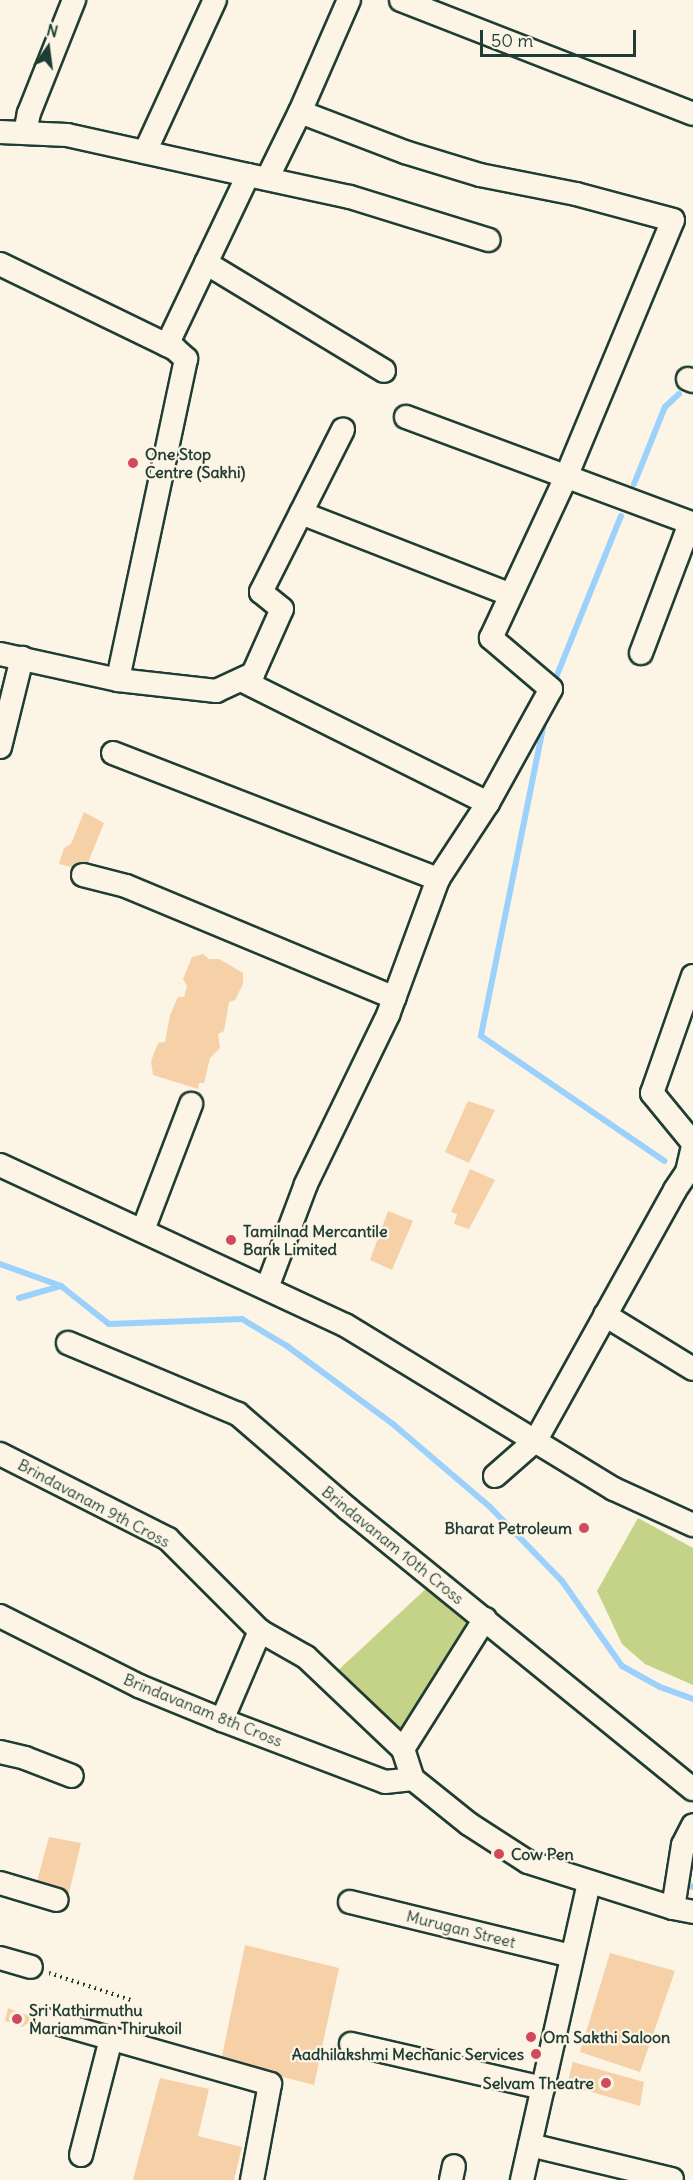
<!DOCTYPE html>
<style>
body{margin:0}
#map{position:relative;width:693px;height:2180px;overflow:hidden;background:#fcf5e5;font-family:Delius,sans-serif}
div>[style]{position:absolute}
.green>*{inset:0;background:#c4d387}
.stream>*{height:6px;margin:-3px;padding:0 3px;transform-origin:3px;border-radius:3px;background:#9cd1fb}
.building>*{inset:0;background:#f6d0a6}
.path>*{height:4px;margin-top:-2px;transform-origin:0;background:repeating-linear-gradient(90deg,#1f3d34 0 1.5px,transparent 0 6px)}
.roads{filter:drop-shadow(2px 0 #1f3d34) drop-shadow(-2px 0 #1f3d34) drop-shadow(0 2px #1f3d34) drop-shadow(0 -2px #1f3d34)}
.minor>*{height:22px;margin:-11px;padding:0 11px;transform-origin:11px;border-radius:11px;background:#fcf5e5}
.dots>*{width:16px;height:16px;translate:-50% -50%;box-sizing:border-box;border:3px solid #fcf5e5;border-radius:50%}
span{translate:-50% -50%;white-space:nowrap;text-align:center;line-height:1.15;-webkit-text-stroke:4.5px #fcf5e5;paint-order:stroke}
.poi-label{font-size:16px;color:#1f3d34;font-weight:700}
.left{translate:0 -50%;text-align:left}
.right{translate:-100% -50%;text-align:right}
.street-label{font-size:16px;color:#1f3d34}
.north{position:absolute;left:18px;top:18px;width:60px;height:60px;-webkit-text-stroke:4px #fcf5e5;paint-order:stroke;rotate:14deg;font-size:16px;font-weight:700;line-height:24px;text-align:center;color:#1f3d34}
.north::after{content:'';display:block;margin:auto;width:21px;height:27px;background:#1f3d34;clip-path:polygon(50% 0,100% 100%,50% 72%,0 100%)}
.scale{position:absolute;left:480px;top:30px;width:156px;height:27px;box-sizing:border-box;border:3px solid #1f3d34;border-top:0;padding-left:8px;font-size:18px;line-height:21px;white-space:nowrap;color:#1f3d34;-webkit-text-stroke:4px #fcf5e5;paint-order:stroke}
</style>
<div id="map">
<div class="green">
<div style="clip-path:polygon(638px 1518px,693px 1548px,693px 1685px,645px 1664px,622px 1644px,597px 1591px)"></div>
<div style="clip-path:polygon(430px 1585px,472px 1622px,401px 1733px,334px 1674px)"></div>
</div>
<div class="stream">
<div style="left:634px;top:484px;width:83px;rotate:-68.1deg"></div>
<div style="left:665px;top:407px;width:19px;rotate:-43deg"></div>
<div style="left:553px;top:685px;width:182px;rotate:-68.1deg"></div>
<div style="left:545px;top:718px;width:324px;rotate:101.4deg"></div>
<div style="left:481px;top:1036px;width:222px;rotate:34.3deg"></div>
<div style="left:0;top:1264px;width:65px;rotate:19.8deg"></div>
<div style="left:61px;top:1286px;width:61px;rotate:38.4deg"></div>
<div style="left:109px;top:1324px;width:133px;rotate:-2.2deg"></div>
<div style="left:242px;top:1319px;width:52px;rotate:31deg"></div>
<div style="left:287px;top:1346px;width:133px;rotate:36.4deg"></div>
<div style="left:394px;top:1425px;width:126px;rotate:40.5deg"></div>
<div style="left:490px;top:1507px;width:103px;rotate:45.8deg"></div>
<div style="left:562px;top:1581px;width:104px;rotate:54.8deg"></div>
<div style="left:622px;top:1666px;width:43px;rotate:28.9deg"></div>
<div style="left:660px;top:1687px;width:35px;rotate:20deg"></div>
<div style="left:19px;top:1298px;width:44px;rotate:-15.9deg"></div>
<div style="left:693px;top:1887px;width:1px;rotate:-90deg"></div>
</div>
<div class="building">
<div style="clip-path:polygon(84px 812px,104px 823px,85px 870px,59px 864px,64px 848px,71px 844px)"></div>
<div style="clip-path:polygon(203px 954px,209px 959px,219px 959px,243px 973px,243px 984px,235px 1000px,229px 1002px,224px 1031px,218px 1034px,220px 1048px,210px 1058px,204px 1083px,199px 1083px,198px 1089px,153px 1075px,151px 1061px,158px 1043px,165px 1042px,170px 1015px,178px 997px,184px 997px,187px 986px,183px 979px,192px 957px)"></div>
<div style="clip-path:polygon(468px 1101px,495px 1110px,469px 1163px,445px 1152px)"></div>
<div style="clip-path:polygon(470px 1169px,495px 1180px,469px 1229px,454px 1224px,457px 1214px,451px 1212px)"></div>
<div style="clip-path:polygon(388px 1211px,413px 1221px,392px 1270px,370px 1260px)"></div>
<div style="clip-path:polygon(49px 1837px,81px 1843px,68px 1897px,36px 1885px)"></div>
<div style="clip-path:polygon(245px 1945px,339px 1968px,314px 2085px,221px 2061px)"></div>
<div style="clip-path:polygon(610px 1953px,675px 1971px,640px 2072px,580px 2052px)"></div>
<div style="clip-path:polygon(8px 2008px,30px 2016px,28px 2023px,22px 2027px,5px 2021px)"></div>
<div style="clip-path:polygon(573px 2062px,644px 2082px,640px 2106px,567px 2085px)"></div>
<div style="clip-path:polygon(160px 2078px,209px 2089px,198px 2136px,242px 2147px,234px 2180px,133px 2180px)"></div>
</div>
<div class="path">
<div style="left:49px;top:1973px;width:89px;rotate:18.2deg"></div>
</div>
<div class="roads">
<div class="minor">
<div style="left:401px;top:0;width:313px;rotate:21.3deg"></div>
<div style="left:0;top:132px;width:67px;rotate:2.6deg"></div>
<div style="left:67px;top:135px;width:185px;rotate:12.5deg"></div>
<div style="left:248px;top:175px;width:104px;rotate:12.2deg"></div>
<div style="left:350px;top:197px;width:145px;rotate:17.2deg"></div>
<div style="left:25px;top:133px;width:20px;rotate:-79deg"></div>
<div style="left:29px;top:113px;width:122px;rotate:-68.3deg"></div>
<div style="left:145px;top:152px;width:167px;rotate:-65.3deg"></div>
<div style="left:267px;top:179px;width:75px;rotate:-63.8deg"></div>
<div style="left:300px;top:112px;width:122px;rotate:-66.4deg"></div>
<div style="left:206px;top:263px;width:208px;rotate:31.2deg"></div>
<div style="left:0;top:264px;width:195px;rotate:25.9deg"></div>
<div style="left:175px;top:349px;width:15px;rotate:42deg"></div>
<div style="left:186px;top:359px;width:328px;rotate:102deg"></div>
<div style="left:167px;top:345px;width:188px;rotate:-64.5deg"></div>
<div style="left:688px;top:379px;width:5px;rotate:22deg"></div>
<div style="left:406px;top:417px;width:306px;rotate:20.4deg"></div>
<div style="left:301px;top:513px;width:225px;rotate:21.3deg"></div>
<div style="left:641px;top:653px;width:139px;rotate:-69.3deg"></div>
<div style="left:0;top:654px;width:121px;rotate:12.4deg"></div>
<div style="left:118px;top:680px;width:99px;rotate:6.4deg"></div>
<div style="left:216px;top:691px;width:41px;rotate:-24.7deg"></div>
<div style="left:253px;top:674px;width:71px;rotate:-66deg"></div>
<div style="left:282px;top:609px;width:27px;rotate:-141deg"></div>
<div style="left:261px;top:592px;width:182px;rotate:-63.2deg"></div>
<div style="left:241px;top:680px;width:276px;rotate:26.5deg"></div>
<div style="left:0;top:747px;width:92px;rotate:-76.1deg"></div>
<div style="left:113px;top:753px;width:349px;rotate:21.2deg"></div>
<div style="left:83px;top:875px;width:44px;rotate:14.3deg"></div>
<div style="left:126px;top:886px;width:291px;rotate:22.6deg"></div>
<div style="left:693px;top:976px;width:124px;rotate:109.3deg"></div>
<div style="left:652px;top:1093px;width:65px;rotate:50.6deg"></div>
<div style="left:0;top:1165px;width:380px;rotate:24.9deg"></div>
<div style="left:345px;top:1325px;width:315px;rotate:31.4deg"></div>
<div style="left:614px;top:1489px;width:87px;rotate:24.5deg"></div>
<div style="left:143px;top:1230px;width:135px;rotate:-69.1deg"></div>
<div style="left:267px;top:1288px;width:111px;rotate:-69.4deg"></div>
<div style="left:306px;top:1184px;width:188px;rotate:-64.1deg"></div>
<div style="left:388px;top:1015px;width:145px;rotate:-69.8deg"></div>
<div style="left:438px;top:879px;width:91px;rotate:-56.7deg"></div>
<div style="left:488px;top:803px;width:130px;rotate:-61.1deg"></div>
<div style="left:551px;top:689px;width:79px;rotate:-139.6deg"></div>
<div style="left:491px;top:638px;width:178px;rotate:-65deg"></div>
<div style="left:566px;top:477px;width:278px;rotate:-67.4deg"></div>
<div style="left:673px;top:220px;width:100px;rotate:-165deg"></div>
<div style="left:576px;top:194px;width:98px;rotate:-168.8deg"></div>
<div style="left:480px;top:175px;width:78px;rotate:-163deg"></div>
<div style="left:405px;top:152px;width:112px;rotate:-159.1deg"></div>
<div style="left:605px;top:1315px;width:103px;rotate:31.5deg"></div>
<div style="left:68px;top:1343px;width:184px;rotate:22.7deg"></div>
<div style="left:238px;top:1414px;width:145px;rotate:40.8deg"></div>
<div style="left:348px;top:1509px;width:444px;rotate:39.1deg"></div>
<div style="left:0;top:1454px;width:188px;rotate:26.8deg"></div>
<div style="left:168px;top:1539px;width:130px;rotate:45deg"></div>
<div style="left:260px;top:1631px;width:53px;rotate:29.5deg"></div>
<div style="left:306px;top:1657px;width:134px;rotate:43.5deg"></div>
<div style="left:403px;top:1749px;width:32px;rotate:72deg"></div>
<div style="left:495px;top:1476px;width:55px;rotate:-41.3deg"></div>
<div style="left:536px;top:1440px;width:286px;rotate:-60.9deg"></div>
<div style="left:675px;top:1190px;width:22px;rotate:-56deg"></div>
<div style="left:687px;top:1172px;width:28px;rotate:-77deg"></div>
<div style="left:0;top:1616px;width:156px;rotate:26.7deg"></div>
<div style="left:139px;top:1686px;width:90px;rotate:22.3deg"></div>
<div style="left:222px;top:1720px;width:174px;rotate:20.8deg"></div>
<div style="left:385px;top:1782px;width:28px;rotate:-6deg"></div>
<div style="left:222px;top:1720px;width:97px;rotate:-66.9deg"></div>
<div style="left:403px;top:1749px;width:154px;rotate:-57.8deg"></div>
<div style="left:0;top:1752px;width:26px;rotate:13deg"></div>
<div style="left:25px;top:1758px;width:50px;rotate:21deg"></div>
<div style="left:413px;top:1779px;width:72px;rotate:38.8deg"></div>
<div style="left:469px;top:1824px;width:70px;rotate:32.8deg"></div>
<div style="left:528px;top:1862px;width:152px;rotate:17.6deg"></div>
<div style="left:673px;top:1908px;width:20px;rotate:11deg"></div>
<div style="left:0;top:1883px;width:59px;rotate:16.6deg"></div>
<div style="left:350px;top:1902px;width:228px;rotate:13.7deg"></div>
<div style="left:673px;top:1908px;width:64px;rotate:-81deg"></div>
<div style="left:683px;top:1845px;width:22px;rotate:-63deg"></div>
<div style="left:0;top:1958px;width:32px;rotate:16deg"></div>
<div style="left:46px;top:2020px;width:233px;rotate:15.9deg"></div>
<div style="left:270px;top:2084px;width:98px;rotate:100.6deg"></div>
<div style="left:351px;top:2044px;width:197px;rotate:12.9deg"></div>
<div style="left:530px;top:2145px;width:146px;rotate:13.5deg"></div>
<div style="left:81px;top:2155px;width:120px;rotate:-75.5deg"></div>
<div style="left:451px;top:2180px;width:14px;rotate:-78deg"></div>
<div style="left:522px;top:2180px;width:305px;rotate:-77.3deg"></div>
</div>
</div>
<div class="dots">
<div style="left:133px;top:463px;background:#d1495b"></div>
<div style="left:231px;top:1240px;background:#d1495b"></div>
<div style="left:584px;top:1528px;background:#d1495b"></div>
<div style="left:499px;top:1854px;background:#d1495b"></div>
<div style="left:17px;top:2019px;background:#d1495b"></div>
<div style="left:531px;top:2037px;background:#d1495b"></div>
<div style="left:536px;top:2054px;background:#d1495b"></div>
<div style="left:606px;top:2083px;background:#d1495b"></div>
</div>
<div class="poi-label">
<span class="left" style="left:145px;top:463px">One Stop<br>Centre (Sakhi)</span>
<span class="left" style="left:243px;top:1240px">Tamilnad Mercantile<br>Bank Limited</span>
<span class="right" style="left:572px;top:1528px">Bharat Petroleum</span>
<span class="left" style="left:511px;top:1854px">Cow Pen</span>
<span class="left" style="left:29px;top:2019px">Sri Kathirmuthu<br>Mariamman Thirukoil</span>
<span class="left" style="left:543px;top:2037px">Om Sakthi Saloon</span>
<span class="right" style="left:524px;top:2054px">Aadhilakshmi Mechanic Services</span>
<span class="right" style="left:594px;top:2083px">Selvam Theatre</span>
</div>
<div class="street-label">
<span style="left:94px;top:1503px;rotate:28deg">Brindavanam 9th Cross</span>
<span style="left:393px;top:1545px;rotate:39deg">Brindavanam 10th Cross</span>
<span style="left:203px;top:1710px;rotate:22deg">Brindavanam 8th Cross</span>
<span style="left:461px;top:1929px;rotate:14deg">Murugan Street</span>
</div>
<div class="north">N</div>
<div class="scale">50 m</div>
</div>
